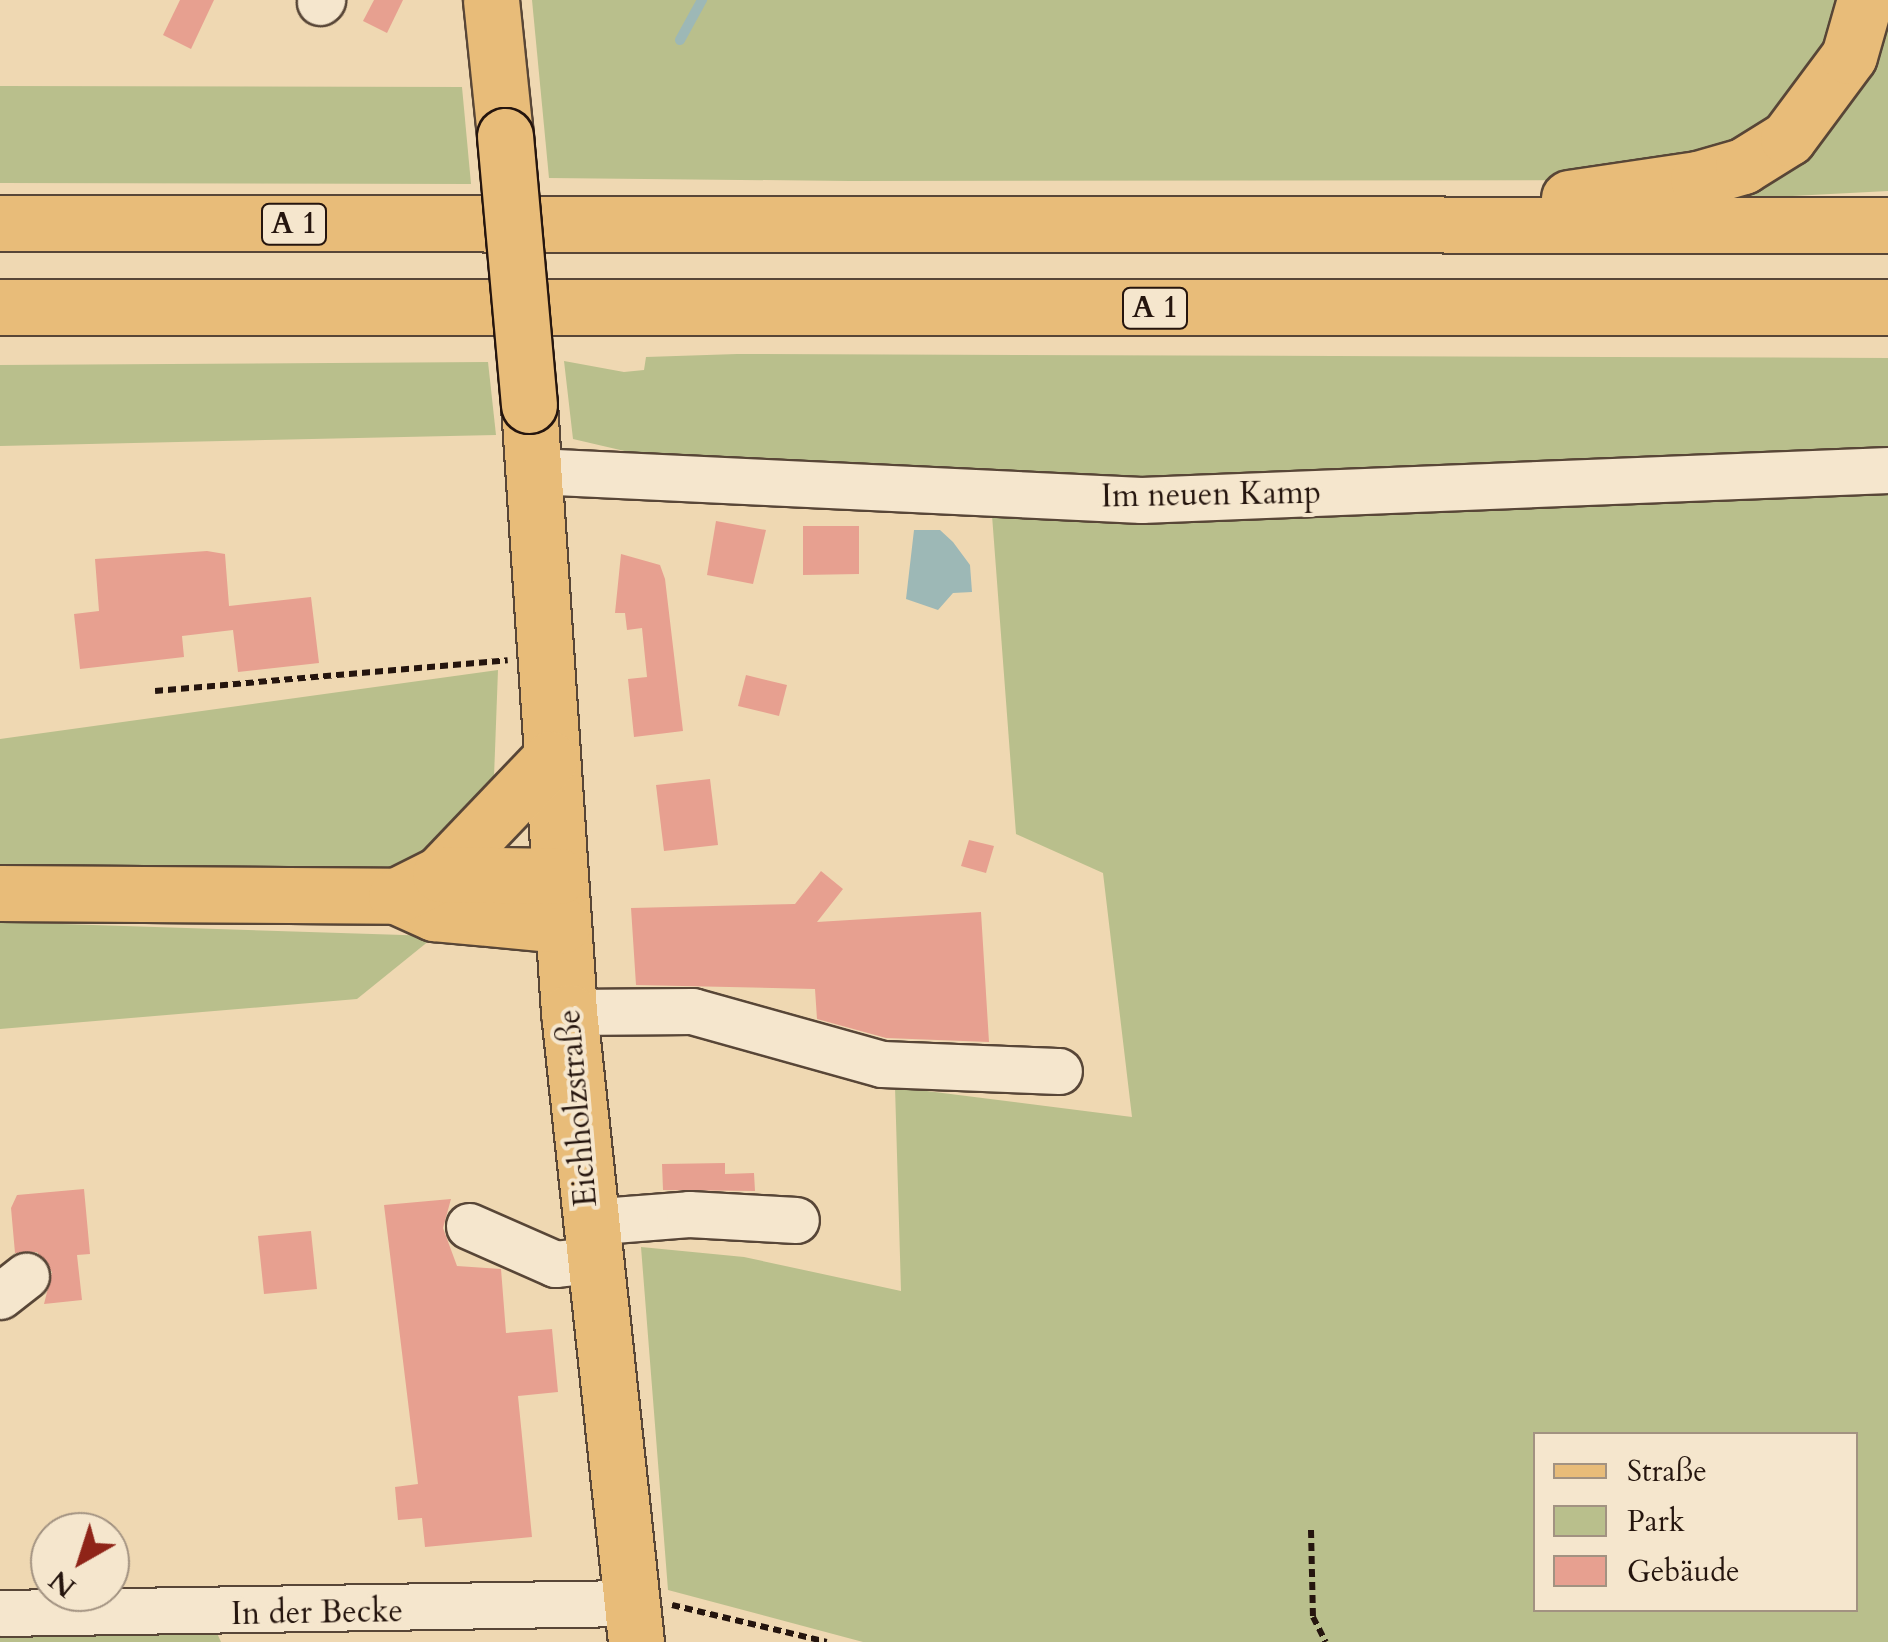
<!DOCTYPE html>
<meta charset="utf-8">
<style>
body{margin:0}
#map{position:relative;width:1888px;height:1642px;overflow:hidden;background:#efd8b2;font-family:Cardo,serif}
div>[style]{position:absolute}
.green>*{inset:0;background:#b9bf8c}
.water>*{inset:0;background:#9db8b6}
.stream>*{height:10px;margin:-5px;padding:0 5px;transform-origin:5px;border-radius:5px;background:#9db8b6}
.building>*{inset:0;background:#e7a090}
.path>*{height:6px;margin-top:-3px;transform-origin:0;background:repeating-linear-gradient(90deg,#25150e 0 8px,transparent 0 13px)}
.roads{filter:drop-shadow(2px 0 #584637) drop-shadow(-2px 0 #584637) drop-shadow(0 2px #584637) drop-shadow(0 -2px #584637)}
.minor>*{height:45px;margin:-22.5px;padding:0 22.5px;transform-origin:22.5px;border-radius:22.5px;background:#f5e6cd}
.major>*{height:55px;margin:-27.5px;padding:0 27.5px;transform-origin:27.5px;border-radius:27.5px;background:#e8bc79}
.highway>*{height:55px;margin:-27.5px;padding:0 27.5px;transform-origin:27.5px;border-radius:27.5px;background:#e8bc79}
.bridges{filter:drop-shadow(2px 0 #25150e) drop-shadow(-2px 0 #25150e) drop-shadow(0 2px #25150e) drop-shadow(0 -2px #25150e)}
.major-bridge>*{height:55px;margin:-27.5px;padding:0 27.5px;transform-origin:27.5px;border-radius:27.5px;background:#e8bc79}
span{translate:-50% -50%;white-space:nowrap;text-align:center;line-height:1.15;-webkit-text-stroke:8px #f5e6cd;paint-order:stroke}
.shield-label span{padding:2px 8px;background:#f5e6cd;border:2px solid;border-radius:8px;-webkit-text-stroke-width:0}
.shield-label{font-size:30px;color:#25150e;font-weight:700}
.street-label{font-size:32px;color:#25150e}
.legend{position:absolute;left:1533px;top:1432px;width:325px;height:180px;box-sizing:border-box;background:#f5e6cd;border:2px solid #a29281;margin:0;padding:12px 18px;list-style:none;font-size:30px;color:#25150e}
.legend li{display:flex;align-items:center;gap:20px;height:50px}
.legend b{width:50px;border:2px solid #a29281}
.north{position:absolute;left:30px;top:1512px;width:100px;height:100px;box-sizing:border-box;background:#f5e6cd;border:2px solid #a29281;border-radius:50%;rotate:219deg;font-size:28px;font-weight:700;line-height:40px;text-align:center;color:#25150e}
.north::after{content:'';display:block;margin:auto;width:35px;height:45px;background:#8f2418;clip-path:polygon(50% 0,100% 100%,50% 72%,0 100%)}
</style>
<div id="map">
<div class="green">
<div style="clip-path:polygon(532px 0,1848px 0,1795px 114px,1644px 180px,850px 181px,549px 178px)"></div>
<div style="clip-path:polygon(1888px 0,1888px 191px,1719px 200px)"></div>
<div style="clip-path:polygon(0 86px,462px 87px,471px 184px,0 183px)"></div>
<div style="clip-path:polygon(737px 354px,1888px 358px,1888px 457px,1128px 488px,676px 463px,573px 439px,564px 361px,624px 372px,644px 370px,646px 357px)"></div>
<div style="clip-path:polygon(488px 362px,496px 435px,0 446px,0 365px)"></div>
<div style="clip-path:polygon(evenodd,1888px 480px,1888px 1642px,863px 1642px,668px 1590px,641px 1247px,744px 1257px,901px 1291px,895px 1087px,1132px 1117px,1103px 873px,1016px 834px,991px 502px,1888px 480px,1536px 1434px,1856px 1434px,1856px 1610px,1536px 1610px,1536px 1434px)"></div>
<div style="clip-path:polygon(498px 670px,494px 777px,454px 835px,399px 868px,0 878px,0 739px)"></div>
<div style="clip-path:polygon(0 922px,435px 936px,357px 999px,0 1029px)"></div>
<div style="clip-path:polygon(0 1621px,212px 1622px,221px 1642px,0 1642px)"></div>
</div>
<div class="water">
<div style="clip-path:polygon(914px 530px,940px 530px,953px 542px,970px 565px,972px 592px,953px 593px,938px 610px,906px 599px)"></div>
</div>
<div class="stream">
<div style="left:680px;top:40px;width:46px;rotate:-61.2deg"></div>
</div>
<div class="building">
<div style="clip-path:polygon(180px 0,214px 0,191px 49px,163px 35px)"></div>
<div style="clip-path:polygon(374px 0,403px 0,387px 33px,363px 21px)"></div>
<div style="clip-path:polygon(716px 521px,766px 530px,753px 584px,707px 575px)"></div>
<div style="clip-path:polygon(803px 526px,859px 526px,859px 574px,803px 575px)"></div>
<div style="clip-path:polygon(207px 551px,225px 554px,229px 606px,311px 597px,319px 663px,238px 672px,233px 630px,182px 636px,184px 657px,80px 669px,74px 614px,99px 611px,95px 559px)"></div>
<div style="clip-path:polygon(621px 554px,660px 565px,665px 579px,683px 731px,634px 737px,628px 679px,647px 677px,642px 628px,627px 630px,625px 613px,615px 613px)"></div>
<div style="clip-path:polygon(746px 675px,787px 685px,779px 716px,738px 706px)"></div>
<div style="clip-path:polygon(710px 779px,718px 845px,664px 851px,656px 785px)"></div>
<div style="clip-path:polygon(969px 840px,994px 846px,986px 873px,961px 866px)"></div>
<div style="clip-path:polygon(821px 871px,843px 889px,817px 922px,981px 912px,989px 1042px,886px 1038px,817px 1019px,815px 989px,636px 985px,631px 908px,795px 904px)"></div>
<div style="clip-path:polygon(725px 1163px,725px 1174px,754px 1173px,755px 1191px,663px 1190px,662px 1164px)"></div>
<div style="clip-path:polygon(84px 1189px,90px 1254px,77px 1255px,82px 1300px,44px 1304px,52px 1272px,37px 1252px,15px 1253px,11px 1208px,17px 1195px)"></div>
<div style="clip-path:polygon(451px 1199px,443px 1228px,457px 1266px,501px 1269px,506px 1333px,552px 1329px,558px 1392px,518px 1396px,532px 1537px,425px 1547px,422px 1518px,398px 1520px,395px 1487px,418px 1484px,384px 1205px)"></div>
<div style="clip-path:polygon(311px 1231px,317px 1289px,264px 1294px,258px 1236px)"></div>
</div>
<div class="path">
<div style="left:155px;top:691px;width:354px;rotate:-5deg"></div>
<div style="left:1311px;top:1530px;width:87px;rotate:88.7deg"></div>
<div style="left:1313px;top:1617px;width:28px;rotate:63deg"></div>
<div style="left:672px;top:1605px;width:159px;rotate:13.4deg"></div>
</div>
<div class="roads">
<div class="minor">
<div style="left:320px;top:2px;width:3px;rotate:-45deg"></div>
<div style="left:535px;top:471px;width:607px;rotate:2.74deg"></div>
<div style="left:1141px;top:500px;width:748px;rotate:-2.3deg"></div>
<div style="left:569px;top:1012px;width:123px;rotate:-0.5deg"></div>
<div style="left:692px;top:1011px;width:197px;rotate:15.6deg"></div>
<div style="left:882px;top:1064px;width:177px;rotate:2.3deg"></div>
<div style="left:588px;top:1222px;width:101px;rotate:-4.5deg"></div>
<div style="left:689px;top:1214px;width:107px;rotate:3.2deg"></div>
<div style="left:469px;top:1226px;width:94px;rotate:23.8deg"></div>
<div style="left:555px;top:1264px;width:36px;rotate:-6deg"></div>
<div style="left:0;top:1296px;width:33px;rotate:-38deg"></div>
<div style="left:0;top:1613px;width:633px;rotate:-0.91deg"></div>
</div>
<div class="major">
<div style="left:491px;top:0;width:137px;rotate:84.1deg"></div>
<div style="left:529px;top:405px;width:608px;rotate:86.23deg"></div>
<div style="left:569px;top:1012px;width:634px;rotate:83.93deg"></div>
</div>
<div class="highway">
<div style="left:1569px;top:198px;width:130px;rotate:-8.4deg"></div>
<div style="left:1698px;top:179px;width:47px;rotate:-16.1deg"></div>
<div style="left:1743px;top:166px;width:53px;rotate:-31.9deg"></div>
<div style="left:1788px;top:138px;width:102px;rotate:-53.4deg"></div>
<div style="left:1849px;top:56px;width:58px;rotate:-74.1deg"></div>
<div style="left:0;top:223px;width:1888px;rotate:0.06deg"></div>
<div style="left:0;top:307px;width:1888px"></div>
<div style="left:440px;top:874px;width:159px;rotate:-46.3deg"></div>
<div style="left:0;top:893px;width:396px;rotate:0.4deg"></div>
<div style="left:396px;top:896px;width:42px;rotate:24.1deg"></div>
<div style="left:434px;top:913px;width:129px;rotate:5.4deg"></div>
<div style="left:396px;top:896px;width:49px;rotate:-26.6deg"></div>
<div style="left:440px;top:874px;width:119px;rotate:1deg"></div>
</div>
</div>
<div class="bridges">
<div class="major-bridge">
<div style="left:505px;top:136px;width:270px;rotate:84.9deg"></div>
</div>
</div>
<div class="shield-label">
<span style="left:294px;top:224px">A 1</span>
<span style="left:1155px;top:308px">A 1</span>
</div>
<div class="street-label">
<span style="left:1211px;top:495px;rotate:-1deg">Im neuen Kamp</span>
<span style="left:578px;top:1108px;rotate:-95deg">Eichholzstraße</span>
<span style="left:317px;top:1613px;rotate:-1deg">In der Becke</span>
</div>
<ul class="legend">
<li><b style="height:12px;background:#e8bc79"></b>Straße</li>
<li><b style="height:28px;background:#b9bf8c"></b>Park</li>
<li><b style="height:28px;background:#e7a090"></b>Gebäude</li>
</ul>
<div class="north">N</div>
</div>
